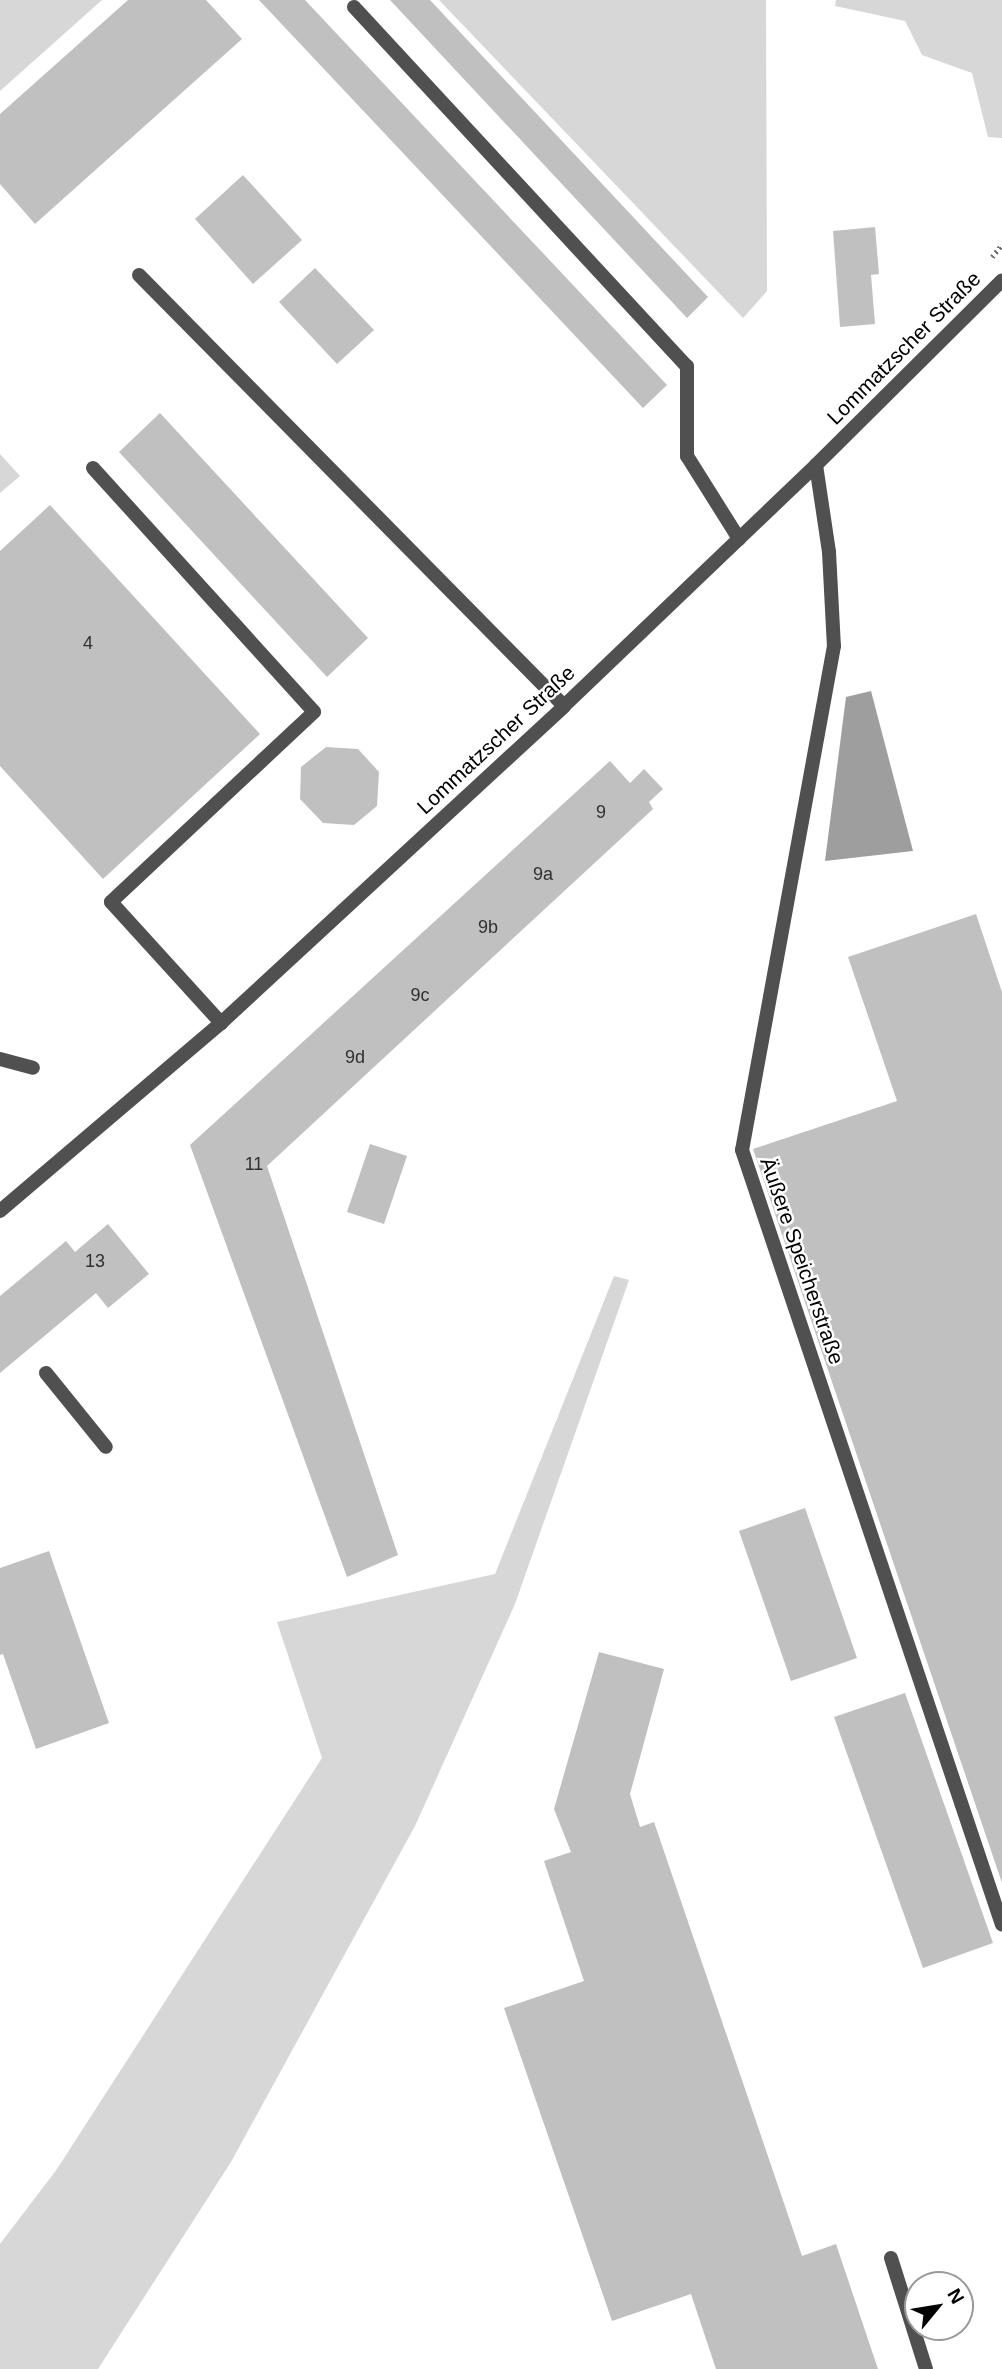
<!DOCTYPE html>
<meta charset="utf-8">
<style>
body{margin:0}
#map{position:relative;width:1002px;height:2369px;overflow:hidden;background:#fff;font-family:Arial,sans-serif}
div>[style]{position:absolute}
.green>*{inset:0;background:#d7d7d7}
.water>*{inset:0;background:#9e9e9e}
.building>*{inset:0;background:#c0c0c0}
.path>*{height:4.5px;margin-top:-2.25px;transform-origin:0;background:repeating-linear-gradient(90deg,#727272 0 2px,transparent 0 5.5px)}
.lane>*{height:14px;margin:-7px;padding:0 7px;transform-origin:7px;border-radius:7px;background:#505050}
.street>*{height:14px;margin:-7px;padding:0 7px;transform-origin:7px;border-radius:7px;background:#505050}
span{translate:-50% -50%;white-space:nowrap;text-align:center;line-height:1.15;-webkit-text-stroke:5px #fff;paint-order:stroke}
.number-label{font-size:18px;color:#303030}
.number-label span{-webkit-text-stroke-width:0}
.street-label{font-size:21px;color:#000}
.north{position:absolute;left:904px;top:2271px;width:70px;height:70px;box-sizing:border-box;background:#fff;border:2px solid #999;border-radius:50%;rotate:60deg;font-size:19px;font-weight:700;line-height:28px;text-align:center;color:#000}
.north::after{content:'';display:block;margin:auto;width:24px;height:32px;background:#000;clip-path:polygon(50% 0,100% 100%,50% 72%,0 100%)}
</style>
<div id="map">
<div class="green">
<div style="clip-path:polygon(0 0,102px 0,0 91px)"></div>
<div style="clip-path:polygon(439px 0,766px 0,767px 291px,743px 318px)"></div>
<div style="clip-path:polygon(836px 0,1002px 0,1002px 138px,988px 137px,972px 73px,922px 55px,905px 21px,835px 6px)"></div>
<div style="clip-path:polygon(0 454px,20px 476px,0 493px)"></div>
<div style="clip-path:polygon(614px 1276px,629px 1280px,515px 1604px,415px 1826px,231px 2162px,98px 2369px,0 2369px,0 2244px,57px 2169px,322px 1758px,277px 1622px,495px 1574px)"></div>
</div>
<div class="water">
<div style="clip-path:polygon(871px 691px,913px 851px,825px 861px,846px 697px)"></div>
</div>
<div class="building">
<div style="clip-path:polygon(128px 0,206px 0,242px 39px,35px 224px,0 184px,0 114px)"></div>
<div style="clip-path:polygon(259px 0,305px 0,667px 385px,643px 408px)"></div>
<div style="clip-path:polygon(390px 0,430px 0,708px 297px,687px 318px)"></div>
<div style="clip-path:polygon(243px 175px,302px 240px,253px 284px,195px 219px)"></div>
<div style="clip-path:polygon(875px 227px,879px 274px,871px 275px,875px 324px,840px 327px,833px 231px)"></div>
<div style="clip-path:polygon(315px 268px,374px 330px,337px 364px,279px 302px)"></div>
<div style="clip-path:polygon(160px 413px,368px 638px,327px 677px,119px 452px)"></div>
<div style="clip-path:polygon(50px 505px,260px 734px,103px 879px,0 766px,0 551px)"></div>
<div style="clip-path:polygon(326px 747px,358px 749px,379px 772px,377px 806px,354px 825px,323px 823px,300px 799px,301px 767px)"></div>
<div style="clip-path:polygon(610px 761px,630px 783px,644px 769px,663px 789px,649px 802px,653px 809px,267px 1166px,398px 1555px,347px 1577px,190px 1145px)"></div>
<div style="clip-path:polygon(976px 914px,1002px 992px,1002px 1883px,753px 1149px,897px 1101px,848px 957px)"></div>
<div style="clip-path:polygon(370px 1144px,407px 1156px,384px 1224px,347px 1212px)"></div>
<div style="clip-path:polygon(108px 1224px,149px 1274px,108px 1308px,96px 1293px,0 1373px,0 1296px,66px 1241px,75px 1252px)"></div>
<div style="clip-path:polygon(805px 1508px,857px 1658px,791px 1681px,739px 1531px)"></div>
<div style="clip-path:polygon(49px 1551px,109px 1723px,36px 1749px,3px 1654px,0 1655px,0 1568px)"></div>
<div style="clip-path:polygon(599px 1652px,664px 1669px,630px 1794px,640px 1827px,654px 1822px,802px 2256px,836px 2244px,878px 2369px,716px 2369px,691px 2294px,612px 2321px,504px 2008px,584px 1981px,544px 1861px,571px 1852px,554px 1809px)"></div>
<div style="clip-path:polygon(905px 1693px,993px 1943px,923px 1968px,834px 1717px)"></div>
</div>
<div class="path">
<div style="left:992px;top:257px;width:16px;rotate:-52deg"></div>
</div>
<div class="lane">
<div style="left:354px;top:7px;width:490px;rotate:47.2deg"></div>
<div style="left:687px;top:366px;width:90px;rotate:90deg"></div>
<div style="left:687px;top:456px;width:98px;rotate:57.9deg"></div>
<div style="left:139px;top:275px;width:605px;rotate:45.4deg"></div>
<div style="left:816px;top:465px;width:88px;rotate:81.5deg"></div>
<div style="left:829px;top:552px;width:94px;rotate:87deg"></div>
<div style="left:834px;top:646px;width:512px;rotate:100.34deg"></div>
<div style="left:742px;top:1150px;width:817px;rotate:71.45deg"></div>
<div style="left:93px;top:468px;width:329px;rotate:47.8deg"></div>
<div style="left:314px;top:712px;width:278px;rotate:136.9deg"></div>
<div style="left:111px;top:902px;width:164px;rotate:47.7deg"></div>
<div style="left:0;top:1059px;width:34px;rotate:15deg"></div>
<div style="left:46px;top:1373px;width:95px;rotate:51deg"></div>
<div style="left:891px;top:2258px;width:116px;rotate:72.5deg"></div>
</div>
<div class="street">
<div style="left:0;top:1211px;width:290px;rotate:-40.4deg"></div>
<div style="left:221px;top:1023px;width:467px;rotate:-42.7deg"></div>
<div style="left:564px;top:706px;width:349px;rotate:-43.7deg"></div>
<div style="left:816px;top:465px;width:262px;rotate:-44.8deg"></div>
</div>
<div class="number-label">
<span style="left:88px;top:643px">4</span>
<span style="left:601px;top:812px">9</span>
<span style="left:543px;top:874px">9a</span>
<span style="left:488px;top:927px">9b</span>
<span style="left:420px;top:995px">9c</span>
<span style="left:355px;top:1057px">9d</span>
<span style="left:254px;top:1164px">11</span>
<span style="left:95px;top:1261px">13</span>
</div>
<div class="street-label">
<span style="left:904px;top:348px;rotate:-45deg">Lommatzscher Straße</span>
<span style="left:496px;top:740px;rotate:-43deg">Lommatzscher Straße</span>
<span style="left:802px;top:1261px;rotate:71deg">Äußere Speicherstraße</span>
</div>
<div class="north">N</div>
</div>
